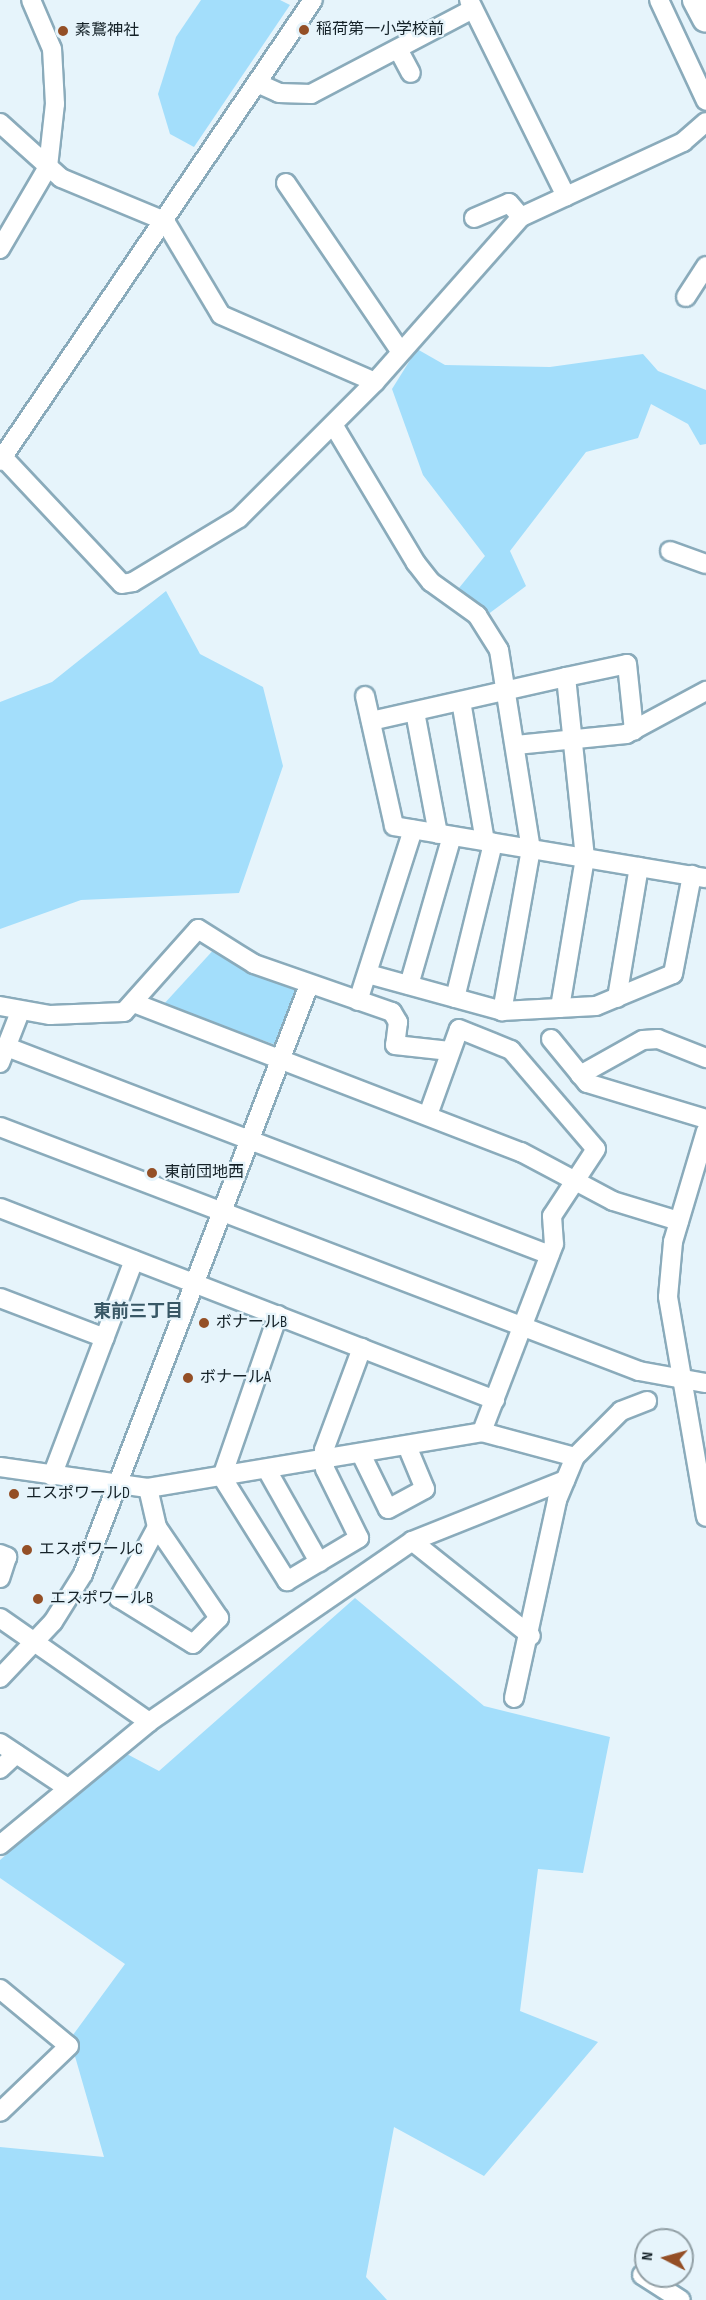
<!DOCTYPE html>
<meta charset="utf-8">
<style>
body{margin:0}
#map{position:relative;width:706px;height:2300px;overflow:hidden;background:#e6f4fb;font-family:"Sofia Sans Condensed","Noto Sans JP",sans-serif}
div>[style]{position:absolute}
.green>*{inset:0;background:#a3defb}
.roads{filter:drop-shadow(2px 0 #8aabbb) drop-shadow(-2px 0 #8aabbb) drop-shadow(0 2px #8aabbb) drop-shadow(0 -2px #8aabbb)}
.minor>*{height:18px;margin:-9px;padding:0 9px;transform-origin:9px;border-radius:9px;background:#fff}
.highway>*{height:26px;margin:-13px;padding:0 13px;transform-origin:13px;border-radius:13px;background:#fff}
.dots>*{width:16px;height:16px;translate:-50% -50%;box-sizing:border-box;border:3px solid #e6f4fb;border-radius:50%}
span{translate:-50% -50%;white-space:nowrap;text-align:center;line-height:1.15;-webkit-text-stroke:4.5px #e6f4fb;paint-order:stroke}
.poi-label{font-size:16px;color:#142127}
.left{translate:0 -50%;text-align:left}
.neighbourhood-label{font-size:18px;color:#395866;font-weight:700}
.north{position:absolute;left:634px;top:2228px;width:60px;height:60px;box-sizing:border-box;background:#e6f4fb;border:2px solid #92a0a6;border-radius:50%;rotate:276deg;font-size:16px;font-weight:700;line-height:24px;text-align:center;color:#142127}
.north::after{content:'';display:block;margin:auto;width:21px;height:27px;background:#944f26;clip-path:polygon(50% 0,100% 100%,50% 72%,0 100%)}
</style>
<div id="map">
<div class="green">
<div style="clip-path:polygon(201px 0,280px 0,290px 5px,194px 147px,170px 134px,158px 94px,176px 37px)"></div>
<div style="clip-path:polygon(417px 349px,445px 365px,550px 367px,643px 354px,658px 371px,706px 390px,706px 444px,700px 445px,688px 424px,651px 404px,638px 438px,586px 452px,510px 551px,526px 586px,487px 615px,459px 588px,485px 556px,423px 475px,392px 389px)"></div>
<div style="clip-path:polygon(166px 591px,200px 654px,263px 687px,283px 766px,239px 893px,81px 900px,0 929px,0 702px,52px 682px)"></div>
<div style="clip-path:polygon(217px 946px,293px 983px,297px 990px,276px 1045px,163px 1005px)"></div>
<div style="clip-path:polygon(355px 1598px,484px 1706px,610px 1737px,583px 1873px,538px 1869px,520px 2011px,598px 2042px,484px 2176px,394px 2127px,366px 2277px,387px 2300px,0 2300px,0 2147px,104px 2157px,70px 2039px,125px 1964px,0 1878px,0 1860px,125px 1753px,159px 1771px)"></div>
</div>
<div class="roads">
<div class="minor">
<div style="left:469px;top:0;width:219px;rotate:63.7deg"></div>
<div style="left:659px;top:0;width:111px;rotate:65deg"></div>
<div style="left:398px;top:49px;width:27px;rotate:62deg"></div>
<div style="left:257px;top:83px;width:24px;rotate:24deg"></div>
<div style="left:279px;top:93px;width:32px;rotate:2deg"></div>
<div style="left:311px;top:94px;width:181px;rotate:-27.7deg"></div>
<div style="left:0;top:123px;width:82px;rotate:42deg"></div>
<div style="left:61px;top:178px;width:113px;rotate:22.5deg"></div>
<div style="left:165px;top:221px;width:109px;rotate:59.2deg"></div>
<div style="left:221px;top:315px;width:168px;rotate:23.5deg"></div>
<div style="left:286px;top:183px;width:204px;rotate:55.8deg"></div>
<div style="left:474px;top:218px;width:38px;rotate:-23deg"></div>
<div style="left:509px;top:203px;width:18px;rotate:49deg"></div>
<div style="left:0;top:249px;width:95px;rotate:-59.7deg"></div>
<div style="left:48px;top:167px;width:63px;rotate:-83.7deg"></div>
<div style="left:55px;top:104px;width:55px;rotate:-93.1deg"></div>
<div style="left:52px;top:49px;width:53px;rotate:-113.2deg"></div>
<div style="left:686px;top:297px;width:37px;rotate:-57deg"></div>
<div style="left:334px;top:426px;width:160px;rotate:59.1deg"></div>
<div style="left:416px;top:563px;width:24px;rotate:52deg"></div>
<div style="left:431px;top:582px;width:57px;rotate:35.7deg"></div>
<div style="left:477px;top:615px;width:41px;rotate:57.8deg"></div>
<div style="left:499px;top:650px;width:202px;rotate:80.9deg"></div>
<div style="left:531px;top:849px;width:165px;rotate:100.1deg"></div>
<div style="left:0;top:454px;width:178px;rotate:46.8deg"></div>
<div style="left:122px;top:584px;width:11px;rotate:-10deg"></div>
<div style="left:133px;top:582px;width:124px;rotate:-31.1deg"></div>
<div style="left:239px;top:518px;width:192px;rotate:-45deg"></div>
<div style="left:375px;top:382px;width:220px;rotate:-48.5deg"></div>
<div style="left:521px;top:217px;width:179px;rotate:-24.8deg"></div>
<div style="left:683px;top:142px;width:30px;rotate:-41deg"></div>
<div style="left:0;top:461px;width:557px;rotate:-55.83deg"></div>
<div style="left:670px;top:551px;width:38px;rotate:20deg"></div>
<div style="left:566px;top:677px;width:62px;rotate:-12deg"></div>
<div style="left:627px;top:664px;width:67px;rotate:84deg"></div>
<div style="left:365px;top:696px;width:133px;rotate:77.4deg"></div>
<div style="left:394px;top:826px;width:316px;rotate:9.5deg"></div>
<div style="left:461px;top:701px;width:142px;rotate:80.3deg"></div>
<div style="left:415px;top:712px;width:124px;rotate:79.3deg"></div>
<div style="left:371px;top:721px;width:200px;rotate:-12.7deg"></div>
<div style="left:566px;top:677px;width:182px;rotate:84deg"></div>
<div style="left:585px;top:858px;width:152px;rotate:99.5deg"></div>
<div style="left:516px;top:745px;width:111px;rotate:-5.7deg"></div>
<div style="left:626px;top:734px;width:91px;rotate:-28.3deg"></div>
<div style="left:368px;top:974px;width:139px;rotate:15.4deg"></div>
<div style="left:502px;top:1011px;width:94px;rotate:-3deg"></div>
<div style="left:596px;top:1006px;width:83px;rotate:-22.6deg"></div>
<div style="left:673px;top:974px;width:101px;rotate:-79.1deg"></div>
<div style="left:409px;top:985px;width:155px;rotate:-73.9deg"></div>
<div style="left:455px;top:998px;width:160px;rotate:-76.2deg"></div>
<div style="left:617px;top:998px;width:133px;rotate:-80.5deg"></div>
<div style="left:358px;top:1001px;width:180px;rotate:-72.2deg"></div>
<div style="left:134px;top:1003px;width:415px;rotate:21.1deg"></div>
<div style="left:521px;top:1152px;width:104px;rotate:28deg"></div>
<div style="left:613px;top:1201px;width:69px;rotate:16.9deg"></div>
<div style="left:0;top:1006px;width:51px;rotate:10.2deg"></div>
<div style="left:50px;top:1015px;width:74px;rotate:-2.3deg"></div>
<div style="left:124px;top:1012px;width:111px;rotate:-48.3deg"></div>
<div style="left:198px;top:929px;width:66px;rotate:32deg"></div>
<div style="left:254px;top:964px;width:146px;rotate:19.2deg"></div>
<div style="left:392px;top:1012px;width:12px;rotate:59deg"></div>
<div style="left:398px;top:1022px;width:23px;rotate:97deg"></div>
<div style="left:395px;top:1045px;width:55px;rotate:6.2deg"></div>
<div style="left:551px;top:1039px;width:57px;rotate:50.7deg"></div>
<div style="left:587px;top:1083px;width:124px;rotate:16.8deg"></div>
<div style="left:7px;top:1047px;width:581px;rotate:20.96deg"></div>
<div style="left:0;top:1063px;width:55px;rotate:-68.6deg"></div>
<div style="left:580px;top:1075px;width:72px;rotate:-29.1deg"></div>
<div style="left:643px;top:1040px;width:15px;rotate:-4deg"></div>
<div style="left:658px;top:1039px;width:52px;rotate:21.6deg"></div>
<div style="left:428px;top:1115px;width:91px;rotate:-70.2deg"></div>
<div style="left:459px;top:1029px;width:56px;rotate:22deg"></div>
<div style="left:511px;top:1050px;width:130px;rotate:49.4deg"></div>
<div style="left:596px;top:1149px;width:80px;rotate:123.3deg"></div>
<div style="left:552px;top:1216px;width:28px;rotate:86deg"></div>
<div style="left:554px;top:1244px;width:201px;rotate:111deg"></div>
<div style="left:0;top:1127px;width:684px;rotate:20.9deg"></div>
<div style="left:639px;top:1371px;width:68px;rotate:10.2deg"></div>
<div style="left:706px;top:1131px;width:116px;rotate:106.6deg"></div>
<div style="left:673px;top:1242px;width:55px;rotate:95.2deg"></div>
<div style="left:668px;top:1297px;width:223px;rotate:80.2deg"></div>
<div style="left:0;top:1208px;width:531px;rotate:21.2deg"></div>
<div style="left:0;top:1298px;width:112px;rotate:20.9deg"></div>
<div style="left:278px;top:1315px;width:171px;rotate:109.1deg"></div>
<div style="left:222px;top:1477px;width:123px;rotate:58deg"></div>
<div style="left:287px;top:1581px;width:84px;rotate:-30.8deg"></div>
<div style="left:359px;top:1538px;width:77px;rotate:-116.2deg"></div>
<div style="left:325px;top:1469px;width:19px;rotate:-93deg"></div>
<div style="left:324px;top:1450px;width:109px;rotate:-69.6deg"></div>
<div style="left:361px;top:1454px;width:61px;rotate:63.9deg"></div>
<div style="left:388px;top:1509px;width:42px;rotate:-28.4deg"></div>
<div style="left:425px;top:1489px;width:47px;rotate:-112.7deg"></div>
<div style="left:0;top:1467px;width:149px;rotate:8.1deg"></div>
<div style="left:148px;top:1488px;width:339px;rotate:-9.5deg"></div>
<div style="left:482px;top:1432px;width:96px;rotate:15deg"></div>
<div style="left:267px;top:1470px;width:106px;rotate:60.5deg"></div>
<div style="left:52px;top:1476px;width:231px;rotate:-69.2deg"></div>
<div style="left:148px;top:1488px;width:40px;rotate:77deg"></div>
<div style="left:157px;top:1527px;width:81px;rotate:118.2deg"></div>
<div style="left:119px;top:1598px;width:87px;rotate:31.9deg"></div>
<div style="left:193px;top:1644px;width:37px;rotate:-45deg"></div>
<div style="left:219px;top:1618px;width:110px;rotate:-124.3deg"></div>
<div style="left:412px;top:1541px;width:152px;rotate:38.6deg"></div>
<div style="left:0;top:1554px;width:8px;rotate:23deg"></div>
<div style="left:7px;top:1557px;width:22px;rotate:108deg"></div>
<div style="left:0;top:1618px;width:182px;rotate:34.9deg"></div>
<div style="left:0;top:1678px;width:77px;rotate:-46.6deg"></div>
<div style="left:53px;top:1622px;width:57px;rotate:-58deg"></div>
<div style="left:83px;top:1574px;width:631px;rotate:-69.01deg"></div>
<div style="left:514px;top:1698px;width:203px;rotate:-77.7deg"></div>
<div style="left:557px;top:1500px;width:47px;rotate:-67.3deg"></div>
<div style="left:575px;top:1457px;width:65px;rotate:-45deg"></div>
<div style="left:621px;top:1411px;width:28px;rotate:-21deg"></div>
<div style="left:0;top:1743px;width:79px;rotate:33.7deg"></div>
<div style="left:0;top:1769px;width:22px;rotate:-43deg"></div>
<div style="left:0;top:1845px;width:193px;rotate:-39.5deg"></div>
<div style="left:149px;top:1722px;width:319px;rotate:-34.5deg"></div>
<div style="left:412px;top:1541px;width:165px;rotate:-21.7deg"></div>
<div style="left:0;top:1989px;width:89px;rotate:39.6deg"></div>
<div style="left:69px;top:2046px;width:95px;rotate:136.3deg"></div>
<div style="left:642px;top:2275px;width:46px;rotate:32.7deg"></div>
</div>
<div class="highway">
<div style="left:696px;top:0;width:21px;rotate:62deg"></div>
</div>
</div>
<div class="dots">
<div style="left:304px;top:30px;background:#944f26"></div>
<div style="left:63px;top:31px;background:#944f26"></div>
<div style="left:152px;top:1173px;background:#944f26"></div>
<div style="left:204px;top:1323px;background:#944f26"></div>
<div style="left:188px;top:1378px;background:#944f26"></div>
<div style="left:14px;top:1494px;background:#944f26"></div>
<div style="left:27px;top:1550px;background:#944f26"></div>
<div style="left:38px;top:1599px;background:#944f26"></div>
</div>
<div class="poi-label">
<span class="left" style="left:316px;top:30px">稲荷第一小学校前</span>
<span class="left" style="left:75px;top:31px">素鵞神社</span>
<span class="left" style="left:164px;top:1173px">東前団地西</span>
<span class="left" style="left:216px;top:1323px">ボナールB</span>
<span class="left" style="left:200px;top:1378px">ボナールA</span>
<span class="left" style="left:26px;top:1494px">エスポワールD</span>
<span class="left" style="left:39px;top:1550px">エスポワールC</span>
<span class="left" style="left:50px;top:1599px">エスポワールB</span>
</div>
<div class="neighbourhood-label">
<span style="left:138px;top:1312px">東前三丁目</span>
</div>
<div class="north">N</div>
</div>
